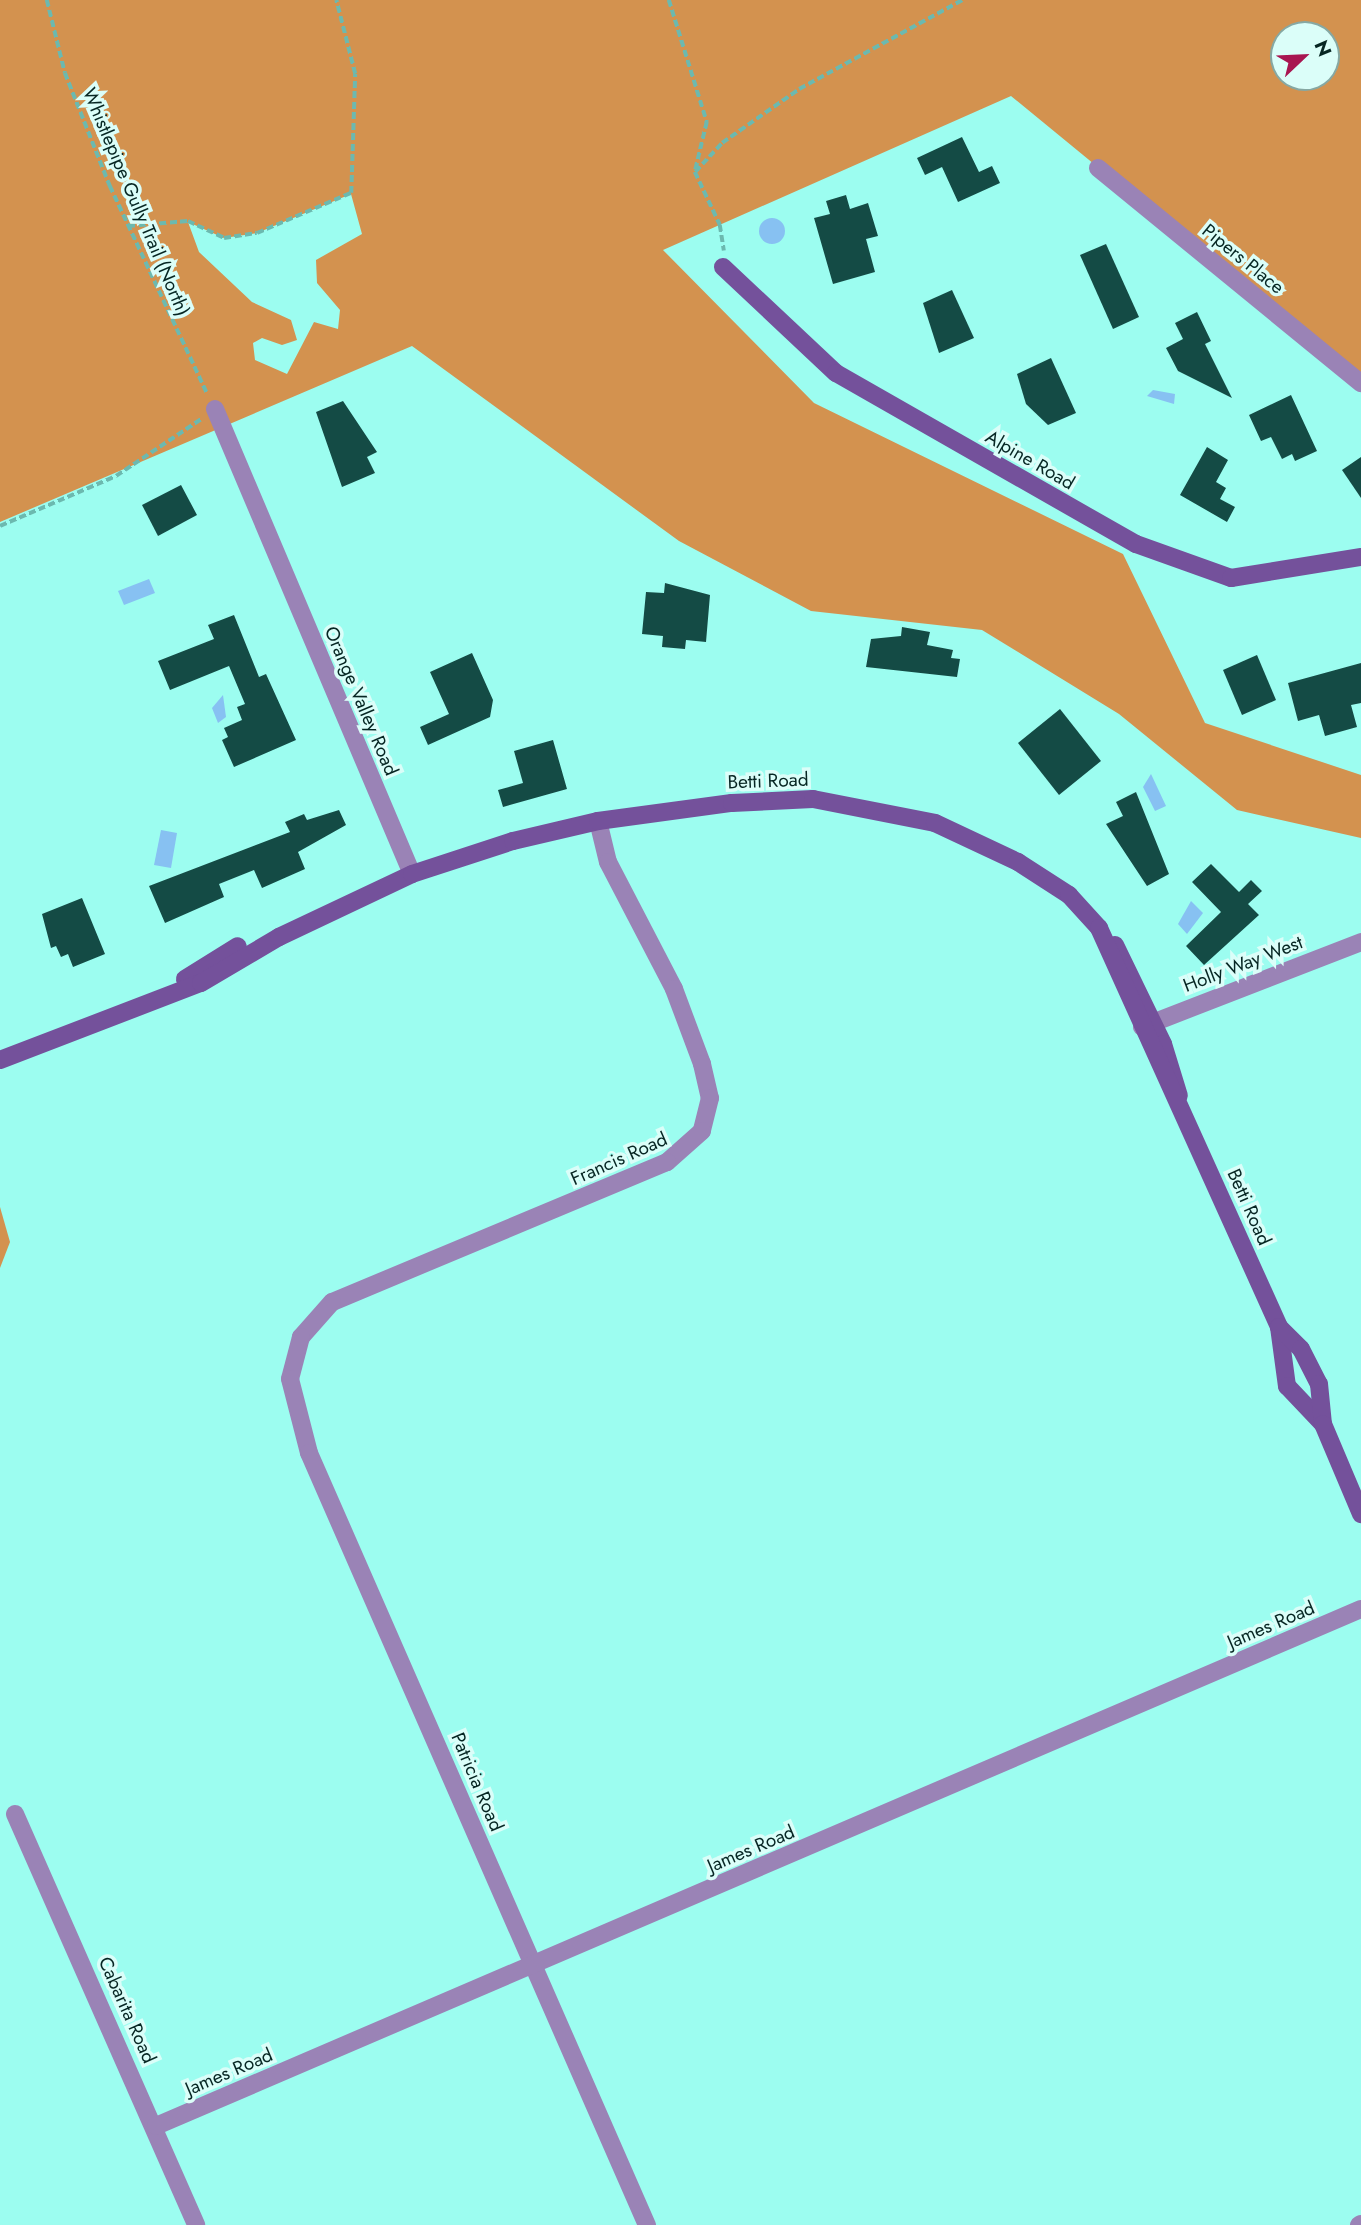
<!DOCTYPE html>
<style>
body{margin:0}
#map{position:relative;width:1361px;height:2225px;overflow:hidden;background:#9cfdf0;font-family:Jost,sans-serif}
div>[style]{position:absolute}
.forest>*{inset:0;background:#d3924f}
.water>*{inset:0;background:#87c1f2}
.round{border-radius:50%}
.building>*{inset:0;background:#144b45}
.path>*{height:3.5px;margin-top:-1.75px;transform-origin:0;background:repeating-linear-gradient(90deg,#6cb9af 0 7px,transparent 0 10.5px)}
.street>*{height:18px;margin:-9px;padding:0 9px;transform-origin:9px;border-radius:9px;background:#9a83b6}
.secondary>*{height:18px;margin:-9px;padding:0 9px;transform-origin:9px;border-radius:9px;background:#74519b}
span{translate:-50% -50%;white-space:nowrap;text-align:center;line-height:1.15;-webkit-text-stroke:7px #dbfef9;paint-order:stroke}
.street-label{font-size:19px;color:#062623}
.north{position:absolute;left:1270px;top:21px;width:70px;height:70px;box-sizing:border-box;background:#dbfef9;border:2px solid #86a8a3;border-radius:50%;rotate:67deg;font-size:19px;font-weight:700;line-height:28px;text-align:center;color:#062623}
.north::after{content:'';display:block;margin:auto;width:24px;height:32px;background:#a81651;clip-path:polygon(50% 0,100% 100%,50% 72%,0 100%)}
</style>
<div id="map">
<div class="forest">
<div style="clip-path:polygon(evenodd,0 0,1361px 0,1361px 383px,1011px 96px,663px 250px,814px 403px,1123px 554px,1205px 723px,1361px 775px,1361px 838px,1237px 810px,1119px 714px,982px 630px,811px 611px,679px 541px,412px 346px,0 522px,0 0,1284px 35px,1326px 35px,1326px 77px,1284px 77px,1284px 35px,0 0,351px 194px,362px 234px,316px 260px,317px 283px,340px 310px,338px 329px,314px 322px,287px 374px,255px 360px,253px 343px,262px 338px,282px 345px,297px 340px,291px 320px,252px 302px,199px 252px,188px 222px,224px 238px,257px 233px,351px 194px)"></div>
<div style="clip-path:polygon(0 1207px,10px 1242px,0 1268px)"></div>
</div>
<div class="water">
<div class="round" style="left:759px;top:218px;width:26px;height:26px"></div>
<div style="clip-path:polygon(1153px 390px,1175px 394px,1174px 404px,1147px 396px)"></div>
<div style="clip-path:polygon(149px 579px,155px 593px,124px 605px,118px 591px)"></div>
<div style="clip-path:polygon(223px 695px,226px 717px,218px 723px,212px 708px)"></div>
<div style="clip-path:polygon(1151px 774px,1166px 806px,1155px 811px,1143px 787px)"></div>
<div style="clip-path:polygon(161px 830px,177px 833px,171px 868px,154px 865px)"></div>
<div style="clip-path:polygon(1191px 901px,1203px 913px,1187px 934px,1178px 924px)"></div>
</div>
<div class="building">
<div style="clip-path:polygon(962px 137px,979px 172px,992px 166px,1000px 183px,958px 202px,942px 167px,925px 175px,917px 158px)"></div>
<div style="clip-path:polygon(846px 195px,850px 209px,868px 203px,878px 236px,866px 239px,875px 272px,833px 284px,814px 218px,830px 214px,826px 201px)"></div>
<div style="clip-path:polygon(1106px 244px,1139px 317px,1113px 329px,1080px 255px)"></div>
<div style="clip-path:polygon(952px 290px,974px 338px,939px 353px,923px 303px)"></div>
<div style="clip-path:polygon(1197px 312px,1211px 341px,1205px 344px,1232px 398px,1178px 371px,1166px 348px,1183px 339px,1175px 323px)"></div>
<div style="clip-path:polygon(1051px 358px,1076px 413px,1048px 425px,1026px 404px,1017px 374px)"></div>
<div style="clip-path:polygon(1291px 395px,1317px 451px,1295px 461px,1292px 454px,1282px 459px,1271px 437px,1261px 441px,1249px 415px)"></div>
<div style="clip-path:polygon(343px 401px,377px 452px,367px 457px,375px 473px,342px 487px,316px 412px)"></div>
<div style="clip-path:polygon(1207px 447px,1228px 460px,1216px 482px,1226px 488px,1220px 499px,1235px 507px,1227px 522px,1180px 495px)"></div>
<div style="clip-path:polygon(1361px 457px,1361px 498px,1342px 470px)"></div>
<div style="clip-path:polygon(181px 485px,197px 515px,158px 536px,142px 505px)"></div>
<div style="clip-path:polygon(665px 583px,710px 595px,706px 642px,686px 640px,685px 649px,662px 647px,663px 636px,642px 634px,646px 592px,664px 593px)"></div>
<div style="clip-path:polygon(234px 615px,259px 677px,266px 674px,296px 740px,234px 767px,222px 740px,228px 737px,224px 728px,242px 720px,237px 707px,245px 704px,229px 666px,170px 690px,158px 661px,214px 639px,208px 625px)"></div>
<div style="clip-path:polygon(902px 627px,930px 632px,927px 645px,953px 650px,951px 658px,960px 659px,957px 677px,866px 667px,871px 639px,901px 636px)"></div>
<div style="clip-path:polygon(472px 653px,493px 700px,490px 717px,428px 745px,420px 727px,449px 714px,430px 672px)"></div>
<div style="clip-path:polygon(1257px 655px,1276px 700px,1242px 715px,1223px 670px)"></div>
<div style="clip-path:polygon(1361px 663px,1361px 703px,1351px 705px,1357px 727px,1325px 736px,1319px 715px,1298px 721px,1288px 683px)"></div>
<div style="clip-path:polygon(1060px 709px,1101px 761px,1059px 795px,1018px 743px)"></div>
<div style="clip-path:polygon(553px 740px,567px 789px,503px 807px,498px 790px,523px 783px,514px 751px)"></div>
<div style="clip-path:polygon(1136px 792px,1169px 874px,1147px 886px,1106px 824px,1123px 816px,1116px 802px)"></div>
<div style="clip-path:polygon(339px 810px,346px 825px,298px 852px,305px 869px,262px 888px,254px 870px,219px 884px,224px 897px,165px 923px,149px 886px,290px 832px,285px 822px,304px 814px,307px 820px)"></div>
<div style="clip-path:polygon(1211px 864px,1239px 892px,1251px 880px,1262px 891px,1248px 904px,1259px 915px,1204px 965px,1186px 946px,1221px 912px,1192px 882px)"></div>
<div style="clip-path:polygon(82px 898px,105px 954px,73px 967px,68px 954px,61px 957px,56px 946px,51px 948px,42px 914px)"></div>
</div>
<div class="path">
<div style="left:47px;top:0;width:75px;rotate:76.1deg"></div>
<div style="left:65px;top:73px;width:122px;rotate:68.3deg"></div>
<div style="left:110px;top:186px;width:229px;rotate:64.9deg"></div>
<div style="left:669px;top:0;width:128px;rotate:72.7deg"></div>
<div style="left:707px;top:122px;width:51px;rotate:103.5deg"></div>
<div style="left:695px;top:172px;width:59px;rotate:64.7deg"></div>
<div style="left:720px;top:225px;width:26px;rotate:81deg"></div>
<div style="left:695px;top:172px;width:40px;rotate:-47deg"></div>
<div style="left:722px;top:143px;width:94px;rotate:-35deg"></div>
<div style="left:799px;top:89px;width:186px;rotate:-28.6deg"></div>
<div style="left:128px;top:226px;width:60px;rotate:-4.8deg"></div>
<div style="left:188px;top:221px;width:40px;rotate:25deg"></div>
<div style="left:224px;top:238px;width:33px;rotate:-9deg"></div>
<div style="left:257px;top:233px;width:102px;rotate:-23.1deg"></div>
<div style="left:351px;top:193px;width:119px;rotate:-88.1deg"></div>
<div style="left:355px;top:74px;width:76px;rotate:-104.4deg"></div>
<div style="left:0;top:526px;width:126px;rotate:-23.3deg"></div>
<div style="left:116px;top:476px;width:102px;rotate:-33.8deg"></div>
</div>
<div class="street">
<div style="left:1098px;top:168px;width:340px;rotate:39.3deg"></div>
<div style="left:215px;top:409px;width:505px;rotate:67.04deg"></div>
<div style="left:598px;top:821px;width:42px;rotate:76.3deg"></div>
<div style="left:608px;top:862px;width:143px;rotate:62.5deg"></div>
<div style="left:674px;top:989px;width:80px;rotate:69.5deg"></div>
<div style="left:702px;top:1064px;width:35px;rotate:77deg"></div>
<div style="left:710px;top:1098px;width:34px;rotate:104deg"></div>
<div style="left:702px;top:1131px;width:47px;rotate:138.5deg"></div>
<div style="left:667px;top:1162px;width:363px;rotate:157.3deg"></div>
<div style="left:332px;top:1302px;width:47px;rotate:131.5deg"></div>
<div style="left:301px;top:1337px;width:43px;rotate:104.7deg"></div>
<div style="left:290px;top:1379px;width:76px;rotate:75.6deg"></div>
<div style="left:309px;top:1453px;width:843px;rotate:66.36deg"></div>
<div style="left:1142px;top:1027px;width:235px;rotate:-21.2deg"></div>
<div style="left:15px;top:1814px;width:449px;rotate:66.2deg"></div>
<div style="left:156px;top:2126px;width:1311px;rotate:-23.22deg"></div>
<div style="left:1359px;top:2225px;width:2px;rotate:-27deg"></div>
</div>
<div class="secondary">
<div style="left:723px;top:267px;width:155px;rotate:43.2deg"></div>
<div style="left:836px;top:373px;width:345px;rotate:29.7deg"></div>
<div style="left:1136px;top:544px;width:101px;rotate:19.7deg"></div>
<div style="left:1231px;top:578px;width:132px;rotate:-9.2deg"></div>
<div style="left:1115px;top:945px;width:110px;rotate:64.1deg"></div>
<div style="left:1163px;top:1044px;width:54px;rotate:72.9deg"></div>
<div style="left:185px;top:979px;width:62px;rotate:-31.9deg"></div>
<div style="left:0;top:1060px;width:215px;rotate:-21deg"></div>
<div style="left:201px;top:983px;width:91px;rotate:-30.5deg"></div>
<div style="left:279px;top:937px;width:147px;rotate:-25.3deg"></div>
<div style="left:412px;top:874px;width:106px;rotate:-18.1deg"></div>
<div style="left:513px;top:841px;width:87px;rotate:-13.2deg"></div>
<div style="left:598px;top:821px;width:135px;rotate:-7.7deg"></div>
<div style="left:732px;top:803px;width:81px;rotate:-2.8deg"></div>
<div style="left:813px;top:799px;width:124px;rotate:11.1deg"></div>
<div style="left:935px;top:823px;width:92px;rotate:25.2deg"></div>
<div style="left:1018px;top:862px;width:61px;rotate:32.9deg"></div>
<div style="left:1069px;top:895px;width:45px;rotate:47.7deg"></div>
<div style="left:1099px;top:928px;width:438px;rotate:65.7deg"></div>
<div style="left:1279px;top:1327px;width:60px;rotate:82.3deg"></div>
<div style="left:1287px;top:1386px;width:52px;rotate:46.5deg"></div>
<div style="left:1279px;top:1327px;width:31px;rotate:45deg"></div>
<div style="left:1301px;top:1349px;width:39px;rotate:63deg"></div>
<div style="left:1319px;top:1384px;width:40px;rotate:84.3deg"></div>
<div style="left:1323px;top:1424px;width:98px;rotate:67.1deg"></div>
</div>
<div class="street-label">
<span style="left:136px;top:202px;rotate:67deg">Whistlepipe Gully Trail (North)</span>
<span style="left:1243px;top:259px;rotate:39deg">Pipers Place</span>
<span style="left:1030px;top:460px;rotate:30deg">Alpine Road</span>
<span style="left:361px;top:701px;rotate:67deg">Orange Valley Road</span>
<span style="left:768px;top:781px;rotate:-2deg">Betti Road</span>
<span style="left:1243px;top:964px;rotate:-21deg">Holly Way West</span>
<span style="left:619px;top:1159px;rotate:-24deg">Francis Road</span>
<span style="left:1249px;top:1207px;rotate:66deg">Betti Road</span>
<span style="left:1271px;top:1625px;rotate:-23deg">James Road</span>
<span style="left:477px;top:1782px;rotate:67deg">Patricia Road</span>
<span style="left:751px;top:1849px;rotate:-23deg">James Road</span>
<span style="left:127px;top:2010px;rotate:66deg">Cabarita Road</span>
<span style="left:229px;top:2072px;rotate:-23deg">James Road</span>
</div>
<div class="north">N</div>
</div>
